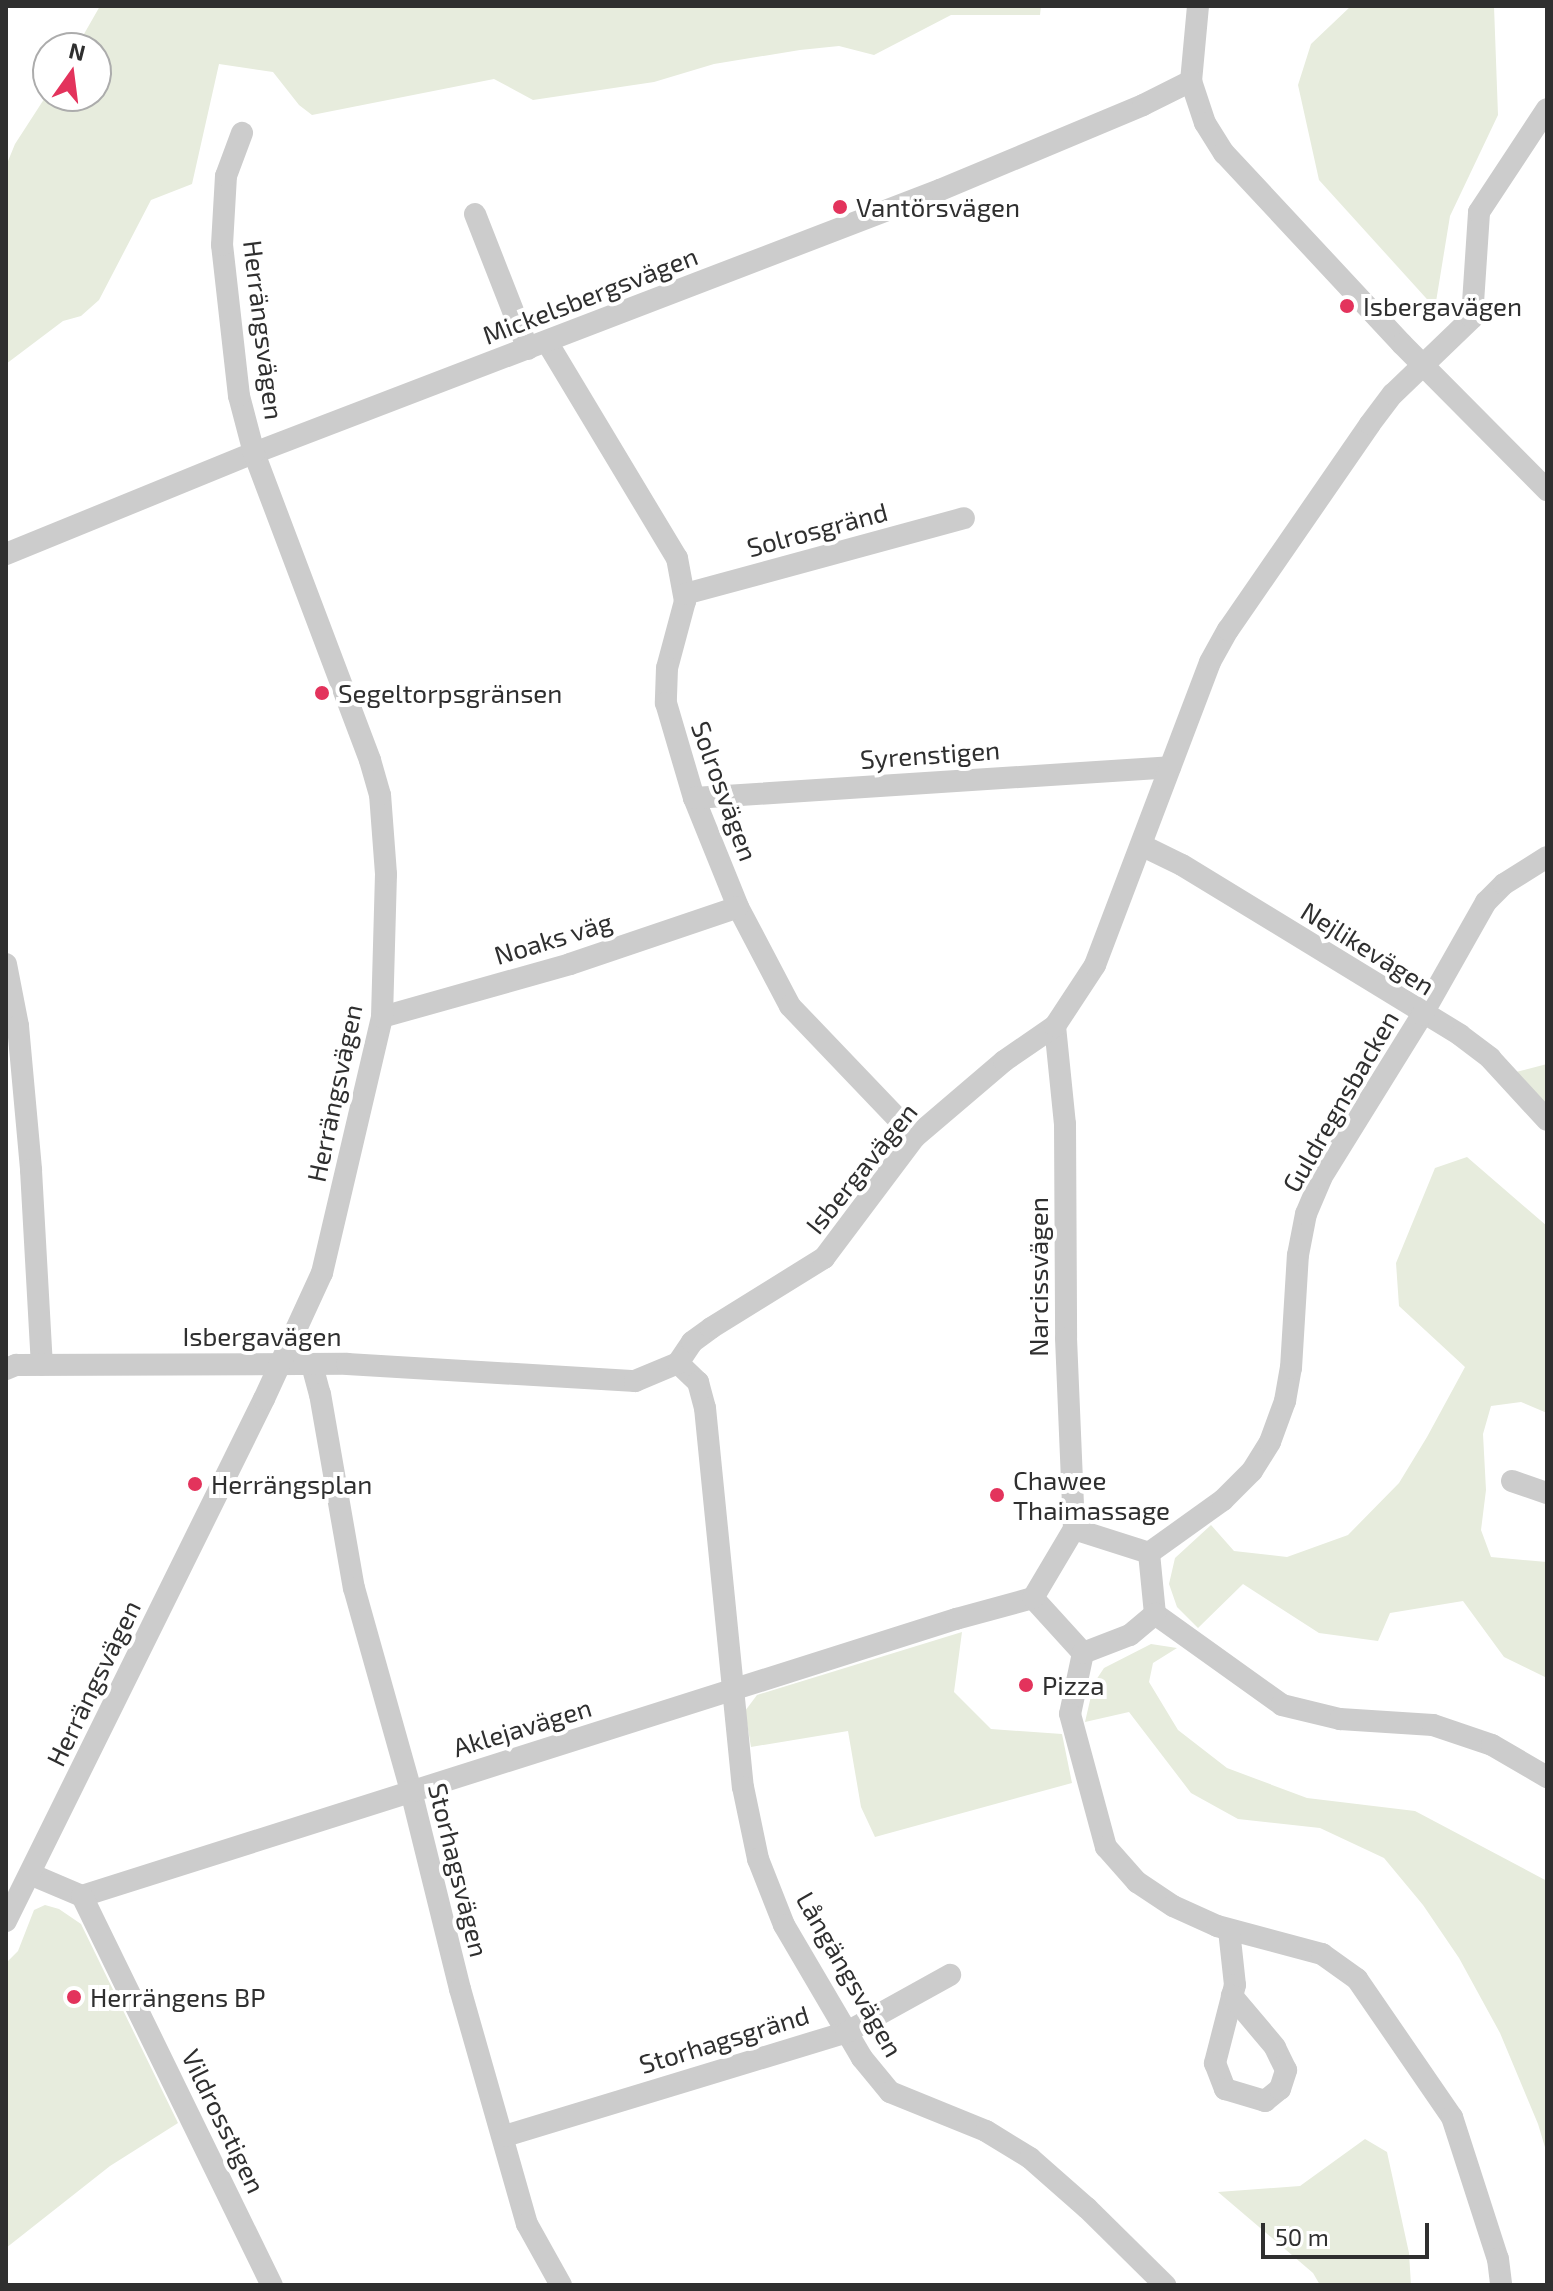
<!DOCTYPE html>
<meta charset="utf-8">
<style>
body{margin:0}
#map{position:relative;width:1553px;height:2291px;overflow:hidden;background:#fff;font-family:"Exo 2",sans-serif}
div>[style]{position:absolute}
.green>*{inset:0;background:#e7ecdd}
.minor>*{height:22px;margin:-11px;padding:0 11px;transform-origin:11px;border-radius:11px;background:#ccc}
.dots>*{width:22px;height:22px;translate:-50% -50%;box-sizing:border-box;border:4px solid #fff;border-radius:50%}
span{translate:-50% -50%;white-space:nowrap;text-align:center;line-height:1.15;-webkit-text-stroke:8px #fff;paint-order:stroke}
.poi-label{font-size:26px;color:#2f2f2f}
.left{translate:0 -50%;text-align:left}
.street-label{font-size:26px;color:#2f2f2f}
.frame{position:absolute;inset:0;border:8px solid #2f2f2f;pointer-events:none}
.north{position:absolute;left:32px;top:32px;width:80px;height:80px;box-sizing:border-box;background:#fff;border:2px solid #acacac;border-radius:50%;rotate:14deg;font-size:22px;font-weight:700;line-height:32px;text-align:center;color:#2f2f2f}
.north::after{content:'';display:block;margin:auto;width:28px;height:36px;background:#e3335c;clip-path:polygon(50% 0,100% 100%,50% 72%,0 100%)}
.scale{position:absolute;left:1261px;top:2223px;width:168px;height:36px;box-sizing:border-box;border:4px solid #2f2f2f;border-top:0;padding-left:10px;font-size:24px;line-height:28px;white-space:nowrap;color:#2f2f2f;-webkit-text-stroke:6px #fff;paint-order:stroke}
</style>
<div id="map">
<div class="green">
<div style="clip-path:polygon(100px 6px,1041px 6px,1040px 15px,951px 15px,874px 55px,839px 46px,800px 50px,714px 64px,654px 82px,533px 100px,494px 79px,312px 115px,299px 105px,273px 72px,219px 64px,192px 184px,151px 200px,99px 300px,81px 316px,63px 321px,6px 364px,6px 166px,15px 144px,48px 93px,48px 96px,96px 96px,96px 48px,76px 48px)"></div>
<div style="clip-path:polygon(1351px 6px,1494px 6px,1498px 115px,1450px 216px,1435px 308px,1319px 180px,1298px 85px,1311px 44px)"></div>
<div style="clip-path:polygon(1547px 1064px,1547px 1108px,1516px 1072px)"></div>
<div style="clip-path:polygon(1467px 1157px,1547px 1226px,1547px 1413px,1521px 1402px,1491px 1406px,1483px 1434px,1486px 1490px,1481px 1530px,1491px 1557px,1547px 1562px,1547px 1678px,1504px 1657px,1463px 1601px,1390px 1613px,1378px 1641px,1319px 1633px,1243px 1584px,1198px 1628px,1177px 1607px,1169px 1584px,1175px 1558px,1211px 1525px,1234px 1551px,1287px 1557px,1348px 1535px,1399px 1483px,1427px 1437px,1465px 1367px,1399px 1306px,1396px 1263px,1435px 1168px)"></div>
<div style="clip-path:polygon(962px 1632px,954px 1692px,991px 1729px,1062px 1734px,1072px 1783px,875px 1837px,861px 1807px,848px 1731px,751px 1747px,745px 1711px,757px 1695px)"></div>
<div style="clip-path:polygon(1151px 1644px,1177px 1648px,1153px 1663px,1149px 1682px,1178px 1730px,1227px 1768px,1307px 1798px,1415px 1811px,1547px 1881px,1547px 2154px,1538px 2124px,1500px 2033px,1459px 1958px,1423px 1905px,1384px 1858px,1320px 1828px,1238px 1819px,1191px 1793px,1129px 1712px,1085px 1722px,1094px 1683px,1104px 1668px)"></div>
<div style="clip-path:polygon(45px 1905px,59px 1909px,81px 1924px,178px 2123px,110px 2166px,6px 2248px,6px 1963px,18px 1951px,34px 1910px)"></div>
<div style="clip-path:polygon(1365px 2139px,1387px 2152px,1409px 2253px,1411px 2285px,1320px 2285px,1313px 2273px,1218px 2192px,1300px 2186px)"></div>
</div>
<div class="minor">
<div style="left:1198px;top:6px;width:75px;rotate:95.3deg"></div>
<div style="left:1191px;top:81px;width:44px;rotate:71.6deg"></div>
<div style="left:1205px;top:123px;width:36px;rotate:58deg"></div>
<div style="left:1224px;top:153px;width:261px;rotate:47deg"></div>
<div style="left:1402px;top:344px;width:206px;rotate:45.2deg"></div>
<div style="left:475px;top:214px;width:145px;rotate:68.6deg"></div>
<div style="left:547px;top:342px;width:252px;rotate:59deg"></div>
<div style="left:677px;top:558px;width:44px;rotate:79.5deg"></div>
<div style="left:685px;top:601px;width:69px;rotate:105deg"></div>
<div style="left:667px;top:668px;width:35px;rotate:92deg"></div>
<div style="left:666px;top:703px;width:99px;rotate:73.6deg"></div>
<div style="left:694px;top:798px;width:118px;rotate:68deg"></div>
<div style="left:738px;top:907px;width:112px;rotate:62.3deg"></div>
<div style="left:790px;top:1006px;width:181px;rotate:46.3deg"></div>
<div style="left:6px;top:554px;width:268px;rotate:-22.2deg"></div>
<div style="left:254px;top:453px;width:735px;rotate:-20.98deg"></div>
<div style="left:940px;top:190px;width:220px;rotate:-22.7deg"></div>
<div style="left:1143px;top:105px;width:54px;rotate:-26.6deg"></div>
<div style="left:685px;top:594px;width:289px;rotate:-15.2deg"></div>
<div style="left:694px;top:798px;width:477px;rotate:-3.7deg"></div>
<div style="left:1143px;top:846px;width:43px;rotate:26deg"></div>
<div style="left:1182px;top:865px;width:326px;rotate:31.4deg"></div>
<div style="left:1460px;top:1035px;width:38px;rotate:37deg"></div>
<div style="left:1490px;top:1058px;width:84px;rotate:47.4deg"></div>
<div style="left:6px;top:964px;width:63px;rotate:79deg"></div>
<div style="left:18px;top:1026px;width:145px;rotate:84.8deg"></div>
<div style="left:31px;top:1170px;width:195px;rotate:86.8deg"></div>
<div style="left:382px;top:1017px;width:195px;rotate:-15.7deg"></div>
<div style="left:570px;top:964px;width:177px;rotate:-18.7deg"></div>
<div style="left:1055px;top:1026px;width:99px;rotate:84.2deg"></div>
<div style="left:1065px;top:1124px;width:214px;rotate:89.7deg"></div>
<div style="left:1066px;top:1338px;width:191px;rotate:87.6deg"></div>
<div style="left:678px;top:1363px;width:28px;rotate:44deg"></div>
<div style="left:698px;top:1382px;width:27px;rotate:75deg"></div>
<div style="left:705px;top:1408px;width:381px;rotate:84.3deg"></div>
<div style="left:743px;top:1787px;width:74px;rotate:78.2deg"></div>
<div style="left:758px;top:1859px;width:71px;rotate:68.5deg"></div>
<div style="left:784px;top:1925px;width:154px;rotate:59.6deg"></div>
<div style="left:862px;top:2058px;width:44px;rotate:50.5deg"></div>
<div style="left:890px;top:2092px;width:104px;rotate:22.1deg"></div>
<div style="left:986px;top:2131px;width:52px;rotate:31.5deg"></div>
<div style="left:1030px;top:2158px;width:76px;rotate:41.3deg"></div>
<div style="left:1087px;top:2208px;width:110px;rotate:44.6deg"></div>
<div style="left:312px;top:1365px;width:30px;rotate:75deg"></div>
<div style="left:320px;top:1394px;width:197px;rotate:80.1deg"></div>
<div style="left:354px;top:1588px;width:211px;rotate:74.3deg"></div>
<div style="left:411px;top:1791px;width:204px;rotate:76.1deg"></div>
<div style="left:460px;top:1989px;width:244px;rotate:74.1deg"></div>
<div style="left:527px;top:2224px;width:70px;rotate:60.9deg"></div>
<div style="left:6px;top:1369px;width:11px;rotate:-22deg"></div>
<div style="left:16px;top:1365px;width:331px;rotate:-0.2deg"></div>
<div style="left:347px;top:1364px;width:289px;rotate:3.4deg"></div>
<div style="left:635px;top:1381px;width:47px;rotate:-22.7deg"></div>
<div style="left:678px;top:1363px;width:25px;rotate:-56deg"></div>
<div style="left:692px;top:1342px;width:24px;rotate:-36deg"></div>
<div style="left:711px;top:1328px;width:133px;rotate:-31.8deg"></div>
<div style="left:824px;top:1258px;width:151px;rotate:-53.1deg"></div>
<div style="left:915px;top:1137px;width:117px;rotate:-40.5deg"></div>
<div style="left:1004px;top:1061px;width:62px;rotate:-34.5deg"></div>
<div style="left:1055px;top:1026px;width:73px;rotate:-56.7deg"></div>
<div style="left:1095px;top:965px;width:324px;rotate:-69.2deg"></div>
<div style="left:1210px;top:662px;width:37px;rotate:-61deg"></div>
<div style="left:1228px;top:630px;width:250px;rotate:-55.4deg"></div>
<div style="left:1370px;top:424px;width:38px;rotate:-53deg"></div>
<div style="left:1393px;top:394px;width:110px;rotate:-43.9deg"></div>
<div style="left:1472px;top:318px;width:106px;rotate:-86.2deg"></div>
<div style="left:1479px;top:212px;width:123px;rotate:-56.6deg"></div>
<div style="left:1512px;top:1481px;width:37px;rotate:19deg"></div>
<div style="left:1074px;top:1529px;width:79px;rotate:17.7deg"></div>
<div style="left:1149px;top:1553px;width:91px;rotate:-35.6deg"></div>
<div style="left:1223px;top:1500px;width:41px;rotate:-45deg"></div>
<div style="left:1252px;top:1471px;width:34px;rotate:-58deg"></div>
<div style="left:1270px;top:1442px;width:44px;rotate:-69.9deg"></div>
<div style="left:1285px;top:1401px;width:34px;rotate:-80deg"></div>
<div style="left:1291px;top:1368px;width:113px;rotate:-86.5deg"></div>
<div style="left:1298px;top:1255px;width:42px;rotate:-79deg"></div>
<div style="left:1306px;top:1214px;width:39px;rotate:-67deg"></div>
<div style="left:1321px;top:1178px;width:192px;rotate:-58.2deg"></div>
<div style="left:1422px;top:1015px;width:130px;rotate:-60.5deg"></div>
<div style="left:1486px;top:902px;width:25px;rotate:-45deg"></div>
<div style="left:1504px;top:884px;width:51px;rotate:-32.1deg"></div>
<div style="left:1149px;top:1553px;width:61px;rotate:84.4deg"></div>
<div style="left:1033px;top:1598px;width:74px;rotate:47.7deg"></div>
<div style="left:1155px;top:1614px;width:156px;rotate:35.6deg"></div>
<div style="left:1282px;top:1705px;width:60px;rotate:13.6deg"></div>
<div style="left:1340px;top:1719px;width:93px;rotate:3.7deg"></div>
<div style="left:1433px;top:1725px;width:62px;rotate:18.7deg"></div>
<div style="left:1492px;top:1745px;width:64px;rotate:30.2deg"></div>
<div style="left:1083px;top:1653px;width:62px;rotate:102deg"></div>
<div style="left:1070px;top:1714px;width:138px;rotate:74.9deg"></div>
<div style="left:1106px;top:1847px;width:47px;rotate:48.5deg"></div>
<div style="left:1137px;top:1882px;width:43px;rotate:33.7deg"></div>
<div style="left:1173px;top:1906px;width:48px;rotate:24.4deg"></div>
<div style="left:1217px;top:1926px;width:109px;rotate:14.9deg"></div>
<div style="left:1322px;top:1954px;width:43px;rotate:35.5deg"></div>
<div style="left:1357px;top:1979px;width:168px;rotate:55.5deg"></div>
<div style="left:1452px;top:2117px;width:149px;rotate:72.1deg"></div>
<div style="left:1498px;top:2259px;width:26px;rotate:83deg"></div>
<div style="left:1083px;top:1653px;width:50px;rotate:-21deg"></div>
<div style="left:1130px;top:1635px;width:33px;rotate:-40deg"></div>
<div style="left:30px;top:1874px;width:56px;rotate:22.9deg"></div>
<div style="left:82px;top:1896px;width:917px;rotate:-17.59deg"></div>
<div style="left:956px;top:1619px;width:80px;rotate:-15.3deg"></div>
<div style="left:1033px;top:1598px;width:80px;rotate:-59.3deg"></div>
<div style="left:82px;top:1896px;width:433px;rotate:64deg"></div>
<div style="left:6px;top:1921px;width:582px;rotate:-63.7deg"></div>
<div style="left:264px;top:1399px;width:139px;rotate:-65.3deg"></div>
<div style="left:322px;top:1273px;width:263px;rotate:-76.8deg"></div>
<div style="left:382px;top:1017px;width:143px;rotate:-88.4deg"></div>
<div style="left:386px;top:874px;width:79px;rotate:-94.3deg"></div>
<div style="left:380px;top:795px;width:36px;rotate:-106deg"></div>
<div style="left:370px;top:760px;width:328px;rotate:-110.7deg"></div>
<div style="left:254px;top:453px;width:59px;rotate:-104.7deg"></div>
<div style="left:239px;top:396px;width:152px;rotate:-96.4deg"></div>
<div style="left:222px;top:245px;width:69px;rotate:-86.7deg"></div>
<div style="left:226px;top:176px;width:46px;rotate:-69.6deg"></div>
<div style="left:1229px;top:1930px;width:55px;rotate:83.8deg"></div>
<div style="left:1235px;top:1985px;width:81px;rotate:104.4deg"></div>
<div style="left:1215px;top:2063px;width:28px;rotate:69deg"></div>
<div style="left:1225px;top:2089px;width:42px;rotate:16.7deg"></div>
<div style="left:1265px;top:2101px;width:19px;rotate:-39deg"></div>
<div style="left:1280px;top:2089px;width:20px;rotate:-72deg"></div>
<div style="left:1286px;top:2070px;width:25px;rotate:-116deg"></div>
<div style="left:1275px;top:2047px;width:67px;rotate:-130.1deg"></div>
<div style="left:505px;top:2136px;width:357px;rotate:-16.9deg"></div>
<div style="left:847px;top:2032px;width:118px;rotate:-29deg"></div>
</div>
<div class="dots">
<div style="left:840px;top:207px;background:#e3335c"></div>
<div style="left:1347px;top:306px;background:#e3335c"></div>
<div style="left:322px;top:693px;background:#e3335c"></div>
<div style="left:195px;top:1484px;background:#e3335c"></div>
<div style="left:997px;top:1495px;background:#e3335c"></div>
<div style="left:1026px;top:1685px;background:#e3335c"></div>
<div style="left:74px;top:1997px;background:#e3335c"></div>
</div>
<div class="poi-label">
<span class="left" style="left:856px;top:207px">Vantörsvägen</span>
<span class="left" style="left:1363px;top:306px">Isbergavägen</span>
<span class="left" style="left:338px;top:693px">Segeltorpsgränsen</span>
<span class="left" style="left:1013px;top:1495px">Chawee<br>Thaimassage</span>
<span class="left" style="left:211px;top:1484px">Herrängsplan</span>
<span class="left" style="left:1042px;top:1685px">Pizza</span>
<span class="left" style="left:90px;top:1997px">Herrängens BP</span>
</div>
<div class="street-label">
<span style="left:590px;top:295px;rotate:-21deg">Mickelsbergsvägen</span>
<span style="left:264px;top:330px;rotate:83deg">Herrängsvägen</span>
<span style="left:817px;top:529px;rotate:-15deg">Solrosgränd</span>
<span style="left:930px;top:754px;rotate:-4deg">Syrenstigen</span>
<span style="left:725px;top:791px;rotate:70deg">Solrosvägen</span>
<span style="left:553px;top:938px;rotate:-17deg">Noaks väg</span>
<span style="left:1368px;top:948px;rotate:32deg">Nejlikevägen</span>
<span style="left:334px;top:1093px;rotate:-78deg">Herrängsvägen</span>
<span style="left:1340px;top:1101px;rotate:-60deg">Guldregnsbacken</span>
<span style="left:861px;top:1168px;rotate:-51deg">Isbergavägen</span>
<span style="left:1038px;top:1277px;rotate:-90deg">Narcissvägen</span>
<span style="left:262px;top:1336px">Isbergavägen</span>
<span style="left:93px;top:1683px;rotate:-64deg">Herrängsvägen</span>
<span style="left:522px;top:1727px;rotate:-17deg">Aklejavägen</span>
<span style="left:459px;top:1870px;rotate:76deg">Storhagsvägen</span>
<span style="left:850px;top:1974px;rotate:60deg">Långängsvägen</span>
<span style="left:724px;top:2039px;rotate:-17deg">Storhagsgränd</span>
<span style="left:224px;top:2121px;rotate:64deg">Vildrosstigen</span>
</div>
<div class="frame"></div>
<div class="north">N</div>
<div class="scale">50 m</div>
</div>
